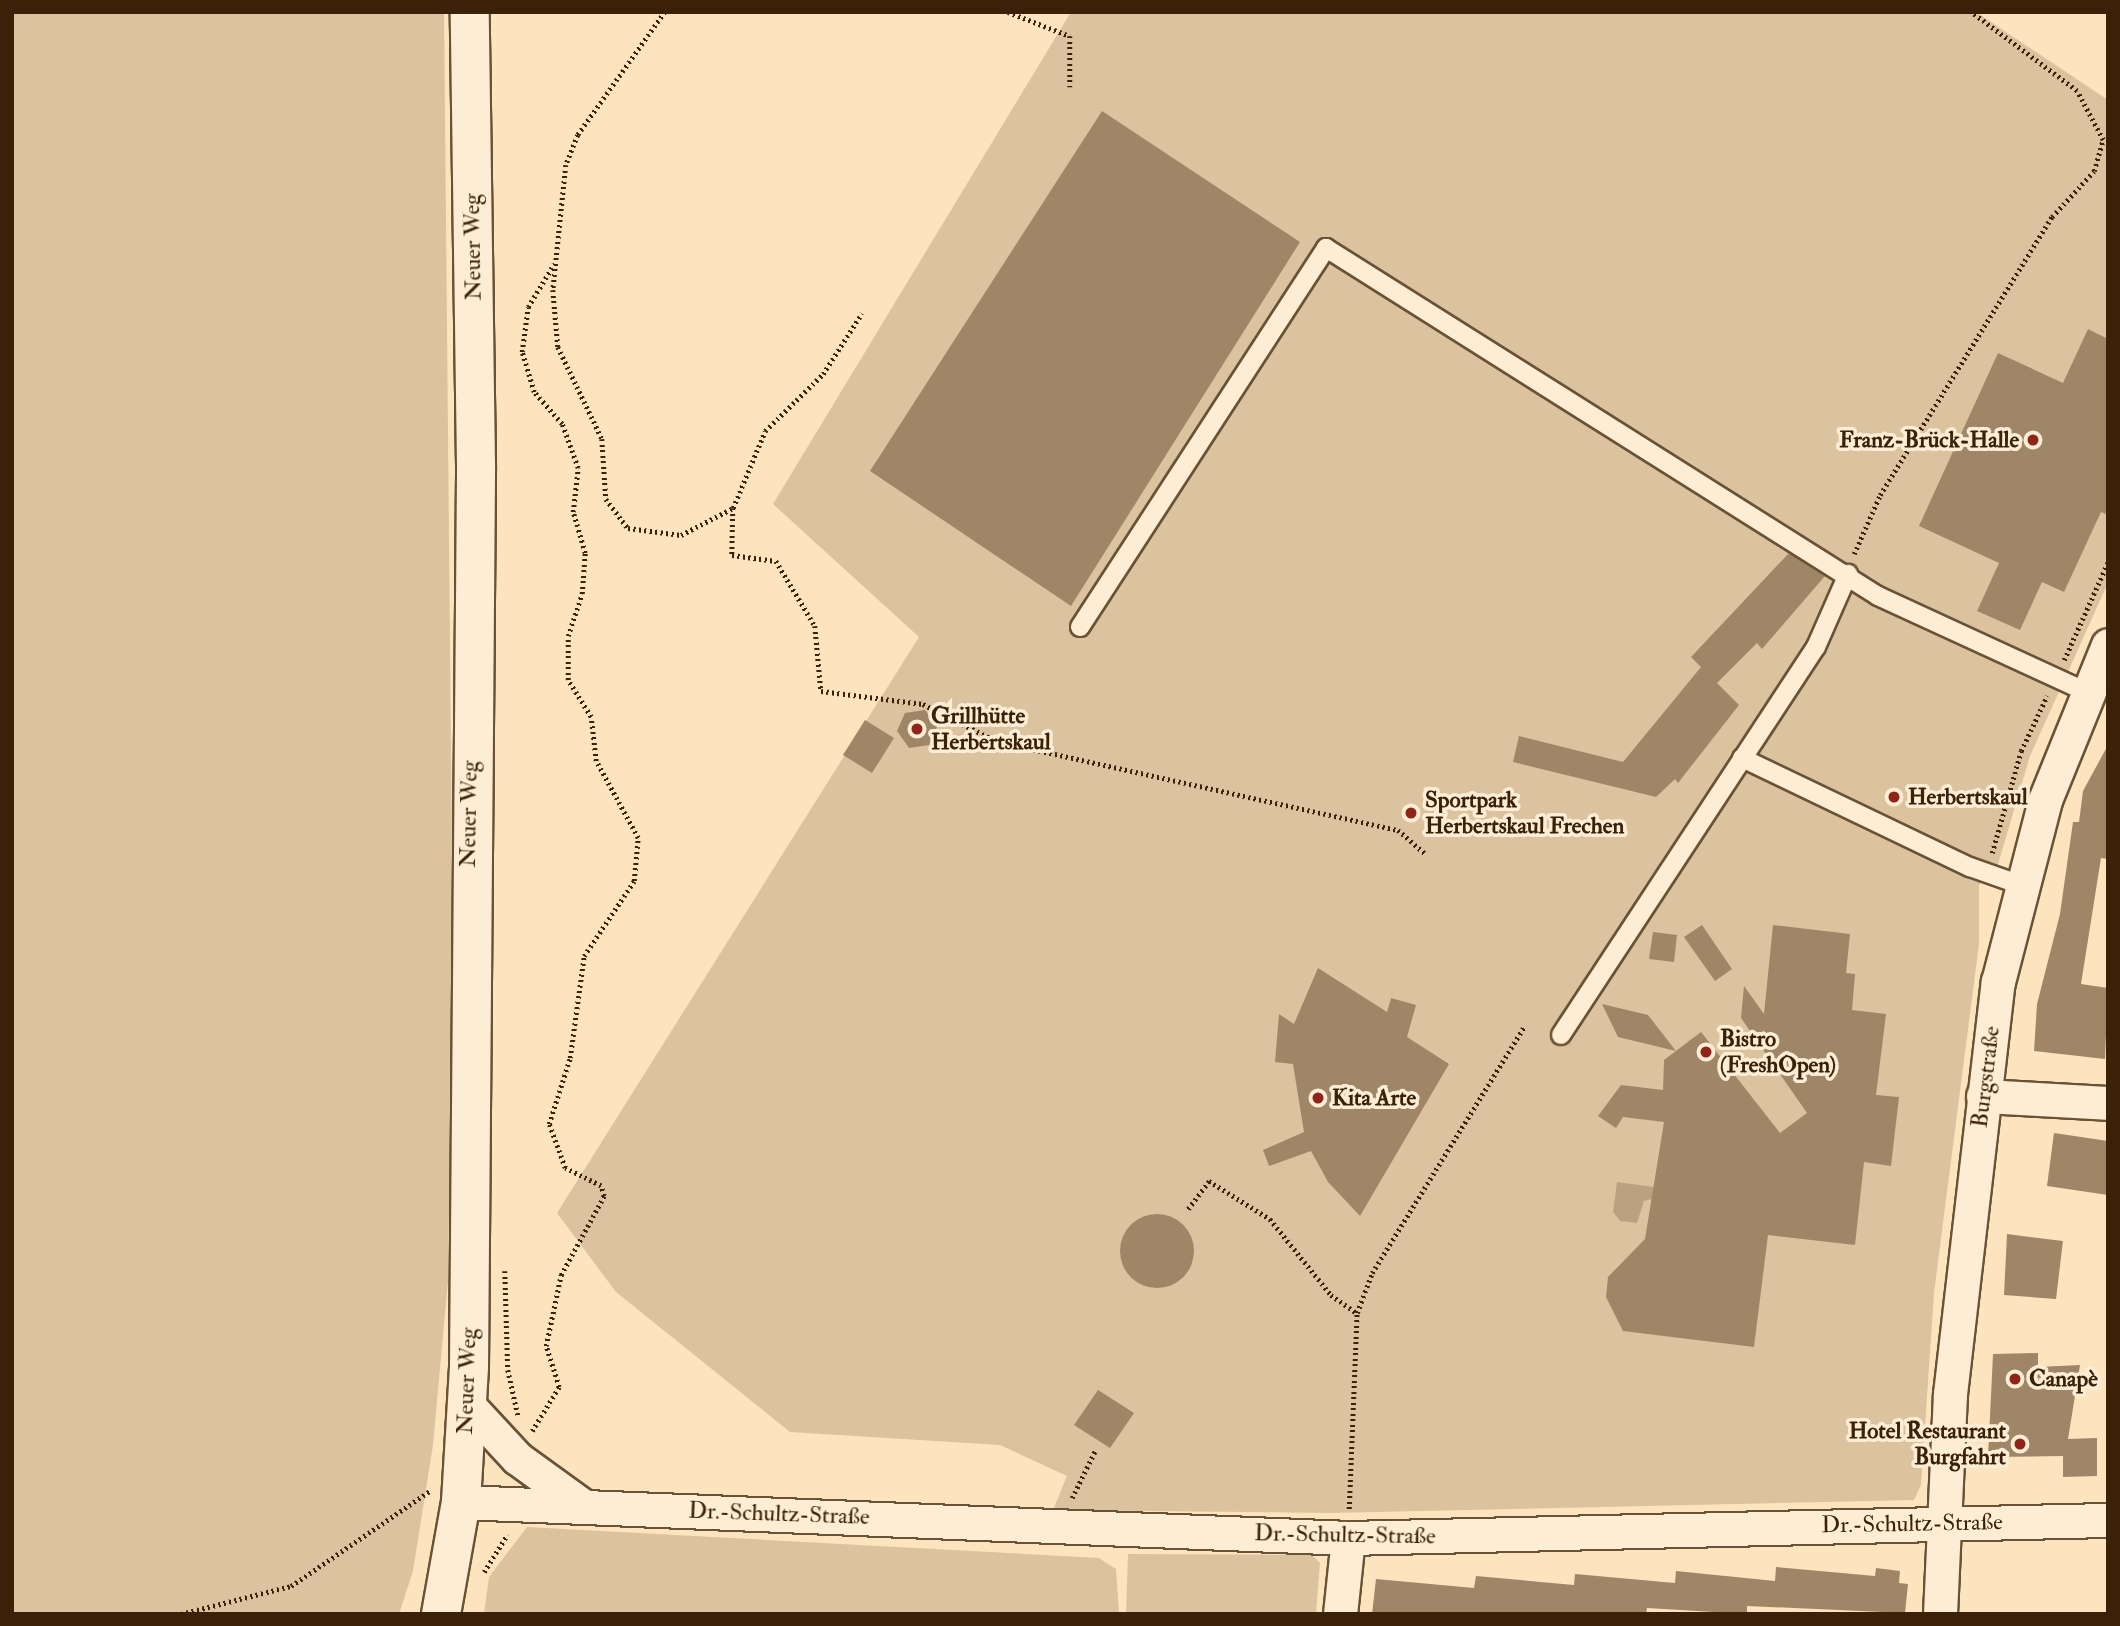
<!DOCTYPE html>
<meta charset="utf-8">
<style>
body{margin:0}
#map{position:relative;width:2120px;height:1626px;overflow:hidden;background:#fce4bf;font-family:"IM FELL Double Pica",serif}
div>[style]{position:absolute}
.green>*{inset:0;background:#dbc3a0}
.water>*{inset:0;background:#baa280}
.building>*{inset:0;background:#9f8667}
.round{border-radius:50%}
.path>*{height:4.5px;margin-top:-2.25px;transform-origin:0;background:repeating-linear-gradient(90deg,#3a2107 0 2px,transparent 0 5.5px)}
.roads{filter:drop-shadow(2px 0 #6a5235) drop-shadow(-2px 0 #6a5235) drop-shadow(0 2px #6a5235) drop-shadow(0 -2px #6a5235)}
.service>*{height:18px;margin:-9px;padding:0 9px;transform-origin:9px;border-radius:9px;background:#fdedd5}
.minor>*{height:33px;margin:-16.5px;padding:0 16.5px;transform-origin:16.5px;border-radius:16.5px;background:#fdedd5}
.secondary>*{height:38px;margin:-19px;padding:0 19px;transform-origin:19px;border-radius:19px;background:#fdedd5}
.dots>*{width:19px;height:19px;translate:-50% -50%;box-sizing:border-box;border:4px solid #fdedd5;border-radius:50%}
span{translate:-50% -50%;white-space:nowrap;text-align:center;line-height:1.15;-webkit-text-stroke:7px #fdedd5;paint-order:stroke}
.street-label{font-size:23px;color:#3a2107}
.poi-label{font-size:23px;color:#3a2107;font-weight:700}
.right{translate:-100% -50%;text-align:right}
.left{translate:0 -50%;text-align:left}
.frame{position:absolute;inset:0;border:14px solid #3a2107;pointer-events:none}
</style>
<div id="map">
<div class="green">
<div style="clip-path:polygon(12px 12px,444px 12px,453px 959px,448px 1281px,433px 1445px,413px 1571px,399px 1614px,12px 1614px)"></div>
<div style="clip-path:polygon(1071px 12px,1976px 12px,2108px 100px,2108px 583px,2030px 756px,1996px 871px,1979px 885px,1979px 944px,1934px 1293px,1921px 1485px,1914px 1500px,1330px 1513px,1053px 1510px,1067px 1476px,1000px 1445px,790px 1432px,616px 1292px,557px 1213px,919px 637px,773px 504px)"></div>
<div style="clip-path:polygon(527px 1527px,1099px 1558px,1116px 1569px,1119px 1614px,484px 1614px,489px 1577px)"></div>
<div style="clip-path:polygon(1128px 1554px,1312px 1555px,1320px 1563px,1316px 1614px,1126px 1614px)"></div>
</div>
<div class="water">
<div style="clip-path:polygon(1617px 1182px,1661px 1188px,1660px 1197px,1644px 1201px,1637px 1223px,1620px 1221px,1613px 1212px)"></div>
</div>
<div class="building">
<div style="clip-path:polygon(1102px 111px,1300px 242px,1071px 606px,870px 471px)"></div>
<div style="clip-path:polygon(2088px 329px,2108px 339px,2108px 515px,2101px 512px,2064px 592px,2042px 582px,2020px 630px,1977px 611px,1999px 563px,1919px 526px,1998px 353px,2063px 383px)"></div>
<div style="clip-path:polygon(1789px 553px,1825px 576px,1762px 649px,1757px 643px,1717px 683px,1739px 705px,1678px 783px,1675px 779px,1656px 797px,1513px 762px,1519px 736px,1623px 762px,1701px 667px,1691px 657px)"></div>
<div style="clip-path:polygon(925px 710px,937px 727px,929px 745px,909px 748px,897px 731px,905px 713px)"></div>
<div style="clip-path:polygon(865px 720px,894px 738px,872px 773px,843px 755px)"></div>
<div style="clip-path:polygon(2108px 745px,2108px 859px,2101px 858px,2081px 984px,2108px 988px,2105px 1059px,2034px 1051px,2037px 1004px,2060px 914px,2073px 822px,2079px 822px,2083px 791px)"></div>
<div style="clip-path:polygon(1702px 925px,1732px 969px,1715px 981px,1684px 937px)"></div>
<div style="clip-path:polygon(1773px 925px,1850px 934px,1846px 973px,1855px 974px,1852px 1010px,1886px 1014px,1876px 1095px,1899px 1097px,1891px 1166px,1864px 1162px,1855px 1245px,1768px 1235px,1754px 1347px,1623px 1331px,1606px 1297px,1608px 1277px,1645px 1239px,1664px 1122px,1623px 1117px,1616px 1128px,1598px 1116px,1621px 1085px,1663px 1090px,1664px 1060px,1701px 1032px,1780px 1133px,1807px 1113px,1741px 1018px,1744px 986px,1764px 1014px)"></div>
<div style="clip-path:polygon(1653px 932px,1677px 935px,1674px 962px,1649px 959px)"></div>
<div style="clip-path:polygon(1318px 968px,1387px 1012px,1391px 998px,1416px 1005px,1407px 1037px,1449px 1064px,1360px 1216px,1328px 1182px,1311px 1151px,1269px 1166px,1263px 1150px,1304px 1132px,1293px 1064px,1275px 1062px,1279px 1014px,1294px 1024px)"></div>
<div style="clip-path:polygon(1602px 1004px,1648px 1015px,1676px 1051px,1618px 1037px)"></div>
<div style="clip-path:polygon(2054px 1133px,2108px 1141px,2108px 1195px,2047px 1186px)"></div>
<div class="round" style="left:1120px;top:1214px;width:74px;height:74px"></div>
<div style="clip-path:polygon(2007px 1234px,2063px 1241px,2056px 1299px,2004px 1295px)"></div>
<div style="clip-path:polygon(2038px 1353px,2038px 1367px,2080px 1365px,2068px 1439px,2097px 1438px,2097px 1476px,2063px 1477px,2063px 1456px,1988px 1457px,1993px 1354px)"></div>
<div style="clip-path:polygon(1098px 1390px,1134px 1413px,1110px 1448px,1074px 1425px)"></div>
<div style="clip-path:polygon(1776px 1567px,1875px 1576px,1876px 1568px,1900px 1571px,1899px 1583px,1908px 1584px,1905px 1613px,1747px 1606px,1747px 1614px,1647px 1608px,1646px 1614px,1372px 1614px,1376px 1579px,1474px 1588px,1476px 1576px,1574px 1585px,1575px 1574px,1675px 1583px,1676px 1571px,1775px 1581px)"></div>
</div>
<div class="path">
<div style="left:665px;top:12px;width:151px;rotate:125.3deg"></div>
<div style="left:578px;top:135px;width:32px;rotate:112deg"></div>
<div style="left:566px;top:165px;width:126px;rotate:95.9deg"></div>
<div style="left:553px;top:290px;width:57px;rotate:85deg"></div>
<div style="left:558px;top:347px;width:102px;rotate:64.4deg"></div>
<div style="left:602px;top:439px;width:60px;rotate:86.2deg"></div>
<div style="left:606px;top:499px;width:36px;rotate:53deg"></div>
<div style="left:628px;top:528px;width:53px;rotate:7.5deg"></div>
<div style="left:681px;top:535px;width:59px;rotate:-27.4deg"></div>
<div style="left:733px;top:508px;width:47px;rotate:91.2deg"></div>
<div style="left:732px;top:555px;width:44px;rotate:7.8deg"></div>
<div style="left:776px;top:561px;width:76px;rotate:59deg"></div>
<div style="left:815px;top:626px;width:65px;rotate:84.7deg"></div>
<div style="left:821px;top:691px;width:103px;rotate:7.3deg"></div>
<div style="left:923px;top:704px;width:82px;rotate:26.9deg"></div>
<div style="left:996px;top:741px;width:412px;rotate:12.5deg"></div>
<div style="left:1398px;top:830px;width:35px;rotate:41deg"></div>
<div style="left:1008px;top:12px;width:66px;rotate:21.2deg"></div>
<div style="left:1070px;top:36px;width:51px;rotate:90deg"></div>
<div style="left:733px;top:508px;width:83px;rotate:-67.4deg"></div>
<div style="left:765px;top:431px;width:81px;rotate:-44.5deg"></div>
<div style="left:823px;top:374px;width:72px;rotate:-57.4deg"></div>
<div style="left:1854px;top:554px;width:64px;rotate:-66.2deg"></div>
<div style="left:1880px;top:495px;width:327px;rotate:-58.3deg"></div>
<div style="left:2052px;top:217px;width:62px;rotate:-47.6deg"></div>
<div style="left:2094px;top:171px;width:32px;rotate:-74deg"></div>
<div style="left:2103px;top:140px;width:55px;rotate:-118deg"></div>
<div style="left:2077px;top:91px;width:132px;rotate:-143.3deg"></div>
<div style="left:2064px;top:660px;width:107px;rotate:-65.8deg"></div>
<div style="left:1992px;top:853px;width:106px;rotate:-74.1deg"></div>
<div style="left:2021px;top:751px;width:61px;rotate:-64.7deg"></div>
<div style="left:1188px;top:1209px;width:35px;rotate:-53deg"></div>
<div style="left:1209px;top:1181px;width:72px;rotate:31.9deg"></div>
<div style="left:1270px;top:1219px;width:97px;rotate:51.2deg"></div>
<div style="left:1331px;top:1295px;width:32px;rotate:35deg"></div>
<div style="left:505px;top:1271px;width:99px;rotate:88.3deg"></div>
<div style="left:508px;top:1370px;width:46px;rotate:77.5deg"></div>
<div style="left:532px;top:1431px;width:52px;rotate:-58.5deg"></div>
<div style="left:559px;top:1387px;width:43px;rotate:-107.6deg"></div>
<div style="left:546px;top:1346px;width:73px;rotate:-78.1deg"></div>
<div style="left:561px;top:1275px;width:90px;rotate:-61.4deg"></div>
<div style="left:604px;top:1196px;width:10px;rotate:-107deg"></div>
<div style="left:601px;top:1186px;width:40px;rotate:-153.4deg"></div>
<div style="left:565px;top:1168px;width:47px;rotate:-110deg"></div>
<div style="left:549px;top:1124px;width:69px;rotate:-72.3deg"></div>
<div style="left:570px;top:1058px;width:103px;rotate:-82.2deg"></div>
<div style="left:584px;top:956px;width:90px;rotate:-56.3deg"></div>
<div style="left:634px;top:881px;width:43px;rotate:-84.7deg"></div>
<div style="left:638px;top:838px;width:88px;rotate:-118.6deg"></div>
<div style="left:596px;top:761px;width:44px;rotate:-96.5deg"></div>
<div style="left:591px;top:717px;width:44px;rotate:-121.9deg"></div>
<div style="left:568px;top:680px;width:44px;rotate:-90deg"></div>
<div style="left:568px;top:636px;width:44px;rotate:-71.6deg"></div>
<div style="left:582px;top:594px;width:41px;rotate:-85.8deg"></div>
<div style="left:585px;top:553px;width:43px;rotate:-106.3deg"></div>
<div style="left:573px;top:512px;width:44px;rotate:-83.5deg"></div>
<div style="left:578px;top:468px;width:47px;rotate:-110deg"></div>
<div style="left:562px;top:424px;width:43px;rotate:-131.2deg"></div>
<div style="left:534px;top:392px;width:42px;rotate:-106.7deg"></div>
<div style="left:522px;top:352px;width:45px;rotate:-82.4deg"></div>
<div style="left:528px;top:307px;width:50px;rotate:-58.8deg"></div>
<div style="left:1072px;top:1498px;width:52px;rotate:-63.9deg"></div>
<div style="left:1349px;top:1509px;width:196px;rotate:-87.7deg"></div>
<div style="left:1357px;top:1313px;width:43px;rotate:-69.4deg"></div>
<div style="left:1372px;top:1273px;width:291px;rotate:-58.3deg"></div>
<div style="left:484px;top:1572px;width:44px;rotate:-58.1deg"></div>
<div style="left:181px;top:1614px;width:114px;rotate:-14.3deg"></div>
<div style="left:291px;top:1586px;width:168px;rotate:-34.4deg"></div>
</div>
<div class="roads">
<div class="service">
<div style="left:1080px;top:627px;width:452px;rotate:-57deg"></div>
<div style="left:1326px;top:248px;width:653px;rotate:32.23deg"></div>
<div style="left:1878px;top:596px;width:230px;rotate:24.7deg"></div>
<div style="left:1742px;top:758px;width:253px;rotate:25.6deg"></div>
<div style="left:1970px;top:867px;width:54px;rotate:19.4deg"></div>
<div style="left:1561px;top:1035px;width:464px;rotate:-56.7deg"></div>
<div style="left:1816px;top:647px;width:80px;rotate:-66.3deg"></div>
</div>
<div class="minor">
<div style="left:1983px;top:1096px;width:125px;rotate:3.2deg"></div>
<div style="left:467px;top:1404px;width:74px;rotate:47.2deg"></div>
<div style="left:517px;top:1458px;width:82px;rotate:36deg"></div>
<div style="left:461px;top:1502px;width:888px;rotate:2.32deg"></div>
<div style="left:1348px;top:1538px;width:760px;rotate:-1.36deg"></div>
<div style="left:1340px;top:1614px;width:76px;rotate:-84deg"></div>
<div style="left:1940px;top:1614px;width:220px;rotate:-87.4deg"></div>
<div style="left:1950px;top:1394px;width:415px;rotate:-83.4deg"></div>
<div style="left:1998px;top:982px;width:188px;rotate:-75.5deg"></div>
<div style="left:2045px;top:800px;width:167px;rotate:-67.9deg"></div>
</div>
<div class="secondary">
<div style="left:441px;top:1614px;width:114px;rotate:-79.9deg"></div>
<div style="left:461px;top:1502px;width:136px;rotate:-86.6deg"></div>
<div style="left:469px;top:1366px;width:901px;rotate:-89.55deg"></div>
<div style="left:476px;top:465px;width:453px;rotate:-90.8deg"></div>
</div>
</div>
<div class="dots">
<div style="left:2033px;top:440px;background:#8f2418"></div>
<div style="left:917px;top:729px;background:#8f2418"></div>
<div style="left:1894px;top:797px;background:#8f2418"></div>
<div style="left:1411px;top:813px;background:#8f2418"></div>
<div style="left:1706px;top:1052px;background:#8f2418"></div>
<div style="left:1318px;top:1098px;background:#8f2418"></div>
<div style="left:2015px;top:1379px;background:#8f2418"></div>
<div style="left:2020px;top:1444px;background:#8f2418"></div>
</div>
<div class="street-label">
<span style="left:473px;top:247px;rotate:-91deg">Neuer Weg</span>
<span style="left:469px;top:814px;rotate:-89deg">Neuer Weg</span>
<span style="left:1986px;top:1077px;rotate:-83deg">Burgstraße</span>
<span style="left:467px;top:1381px;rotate:-88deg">Neuer Weg</span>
<span style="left:779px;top:1514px;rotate:2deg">Dr.-Schultz-Straße</span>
<span style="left:1912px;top:1524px;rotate:-1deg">Dr.-Schultz-Straße</span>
<span style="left:1345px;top:1535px;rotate:1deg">Dr.-Schultz-Straße</span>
</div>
<div class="poi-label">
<span class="right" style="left:2019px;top:440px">Franz-Brück-Halle</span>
<span class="left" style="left:931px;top:729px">Grillhütte<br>Herbertskaul</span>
<span class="left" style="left:1908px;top:797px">Herbertskaul</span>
<span class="left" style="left:1425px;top:813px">Sportpark<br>Herbertskaul Frechen</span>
<span class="left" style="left:1720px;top:1052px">Bistro<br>(FreshOpen)</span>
<span class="left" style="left:1332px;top:1098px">Kita Arte</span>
<span class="left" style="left:2029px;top:1379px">Canapè</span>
<span class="right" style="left:2006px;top:1444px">Hotel Restaurant<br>Burgfahrt</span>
</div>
<div class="frame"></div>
</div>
